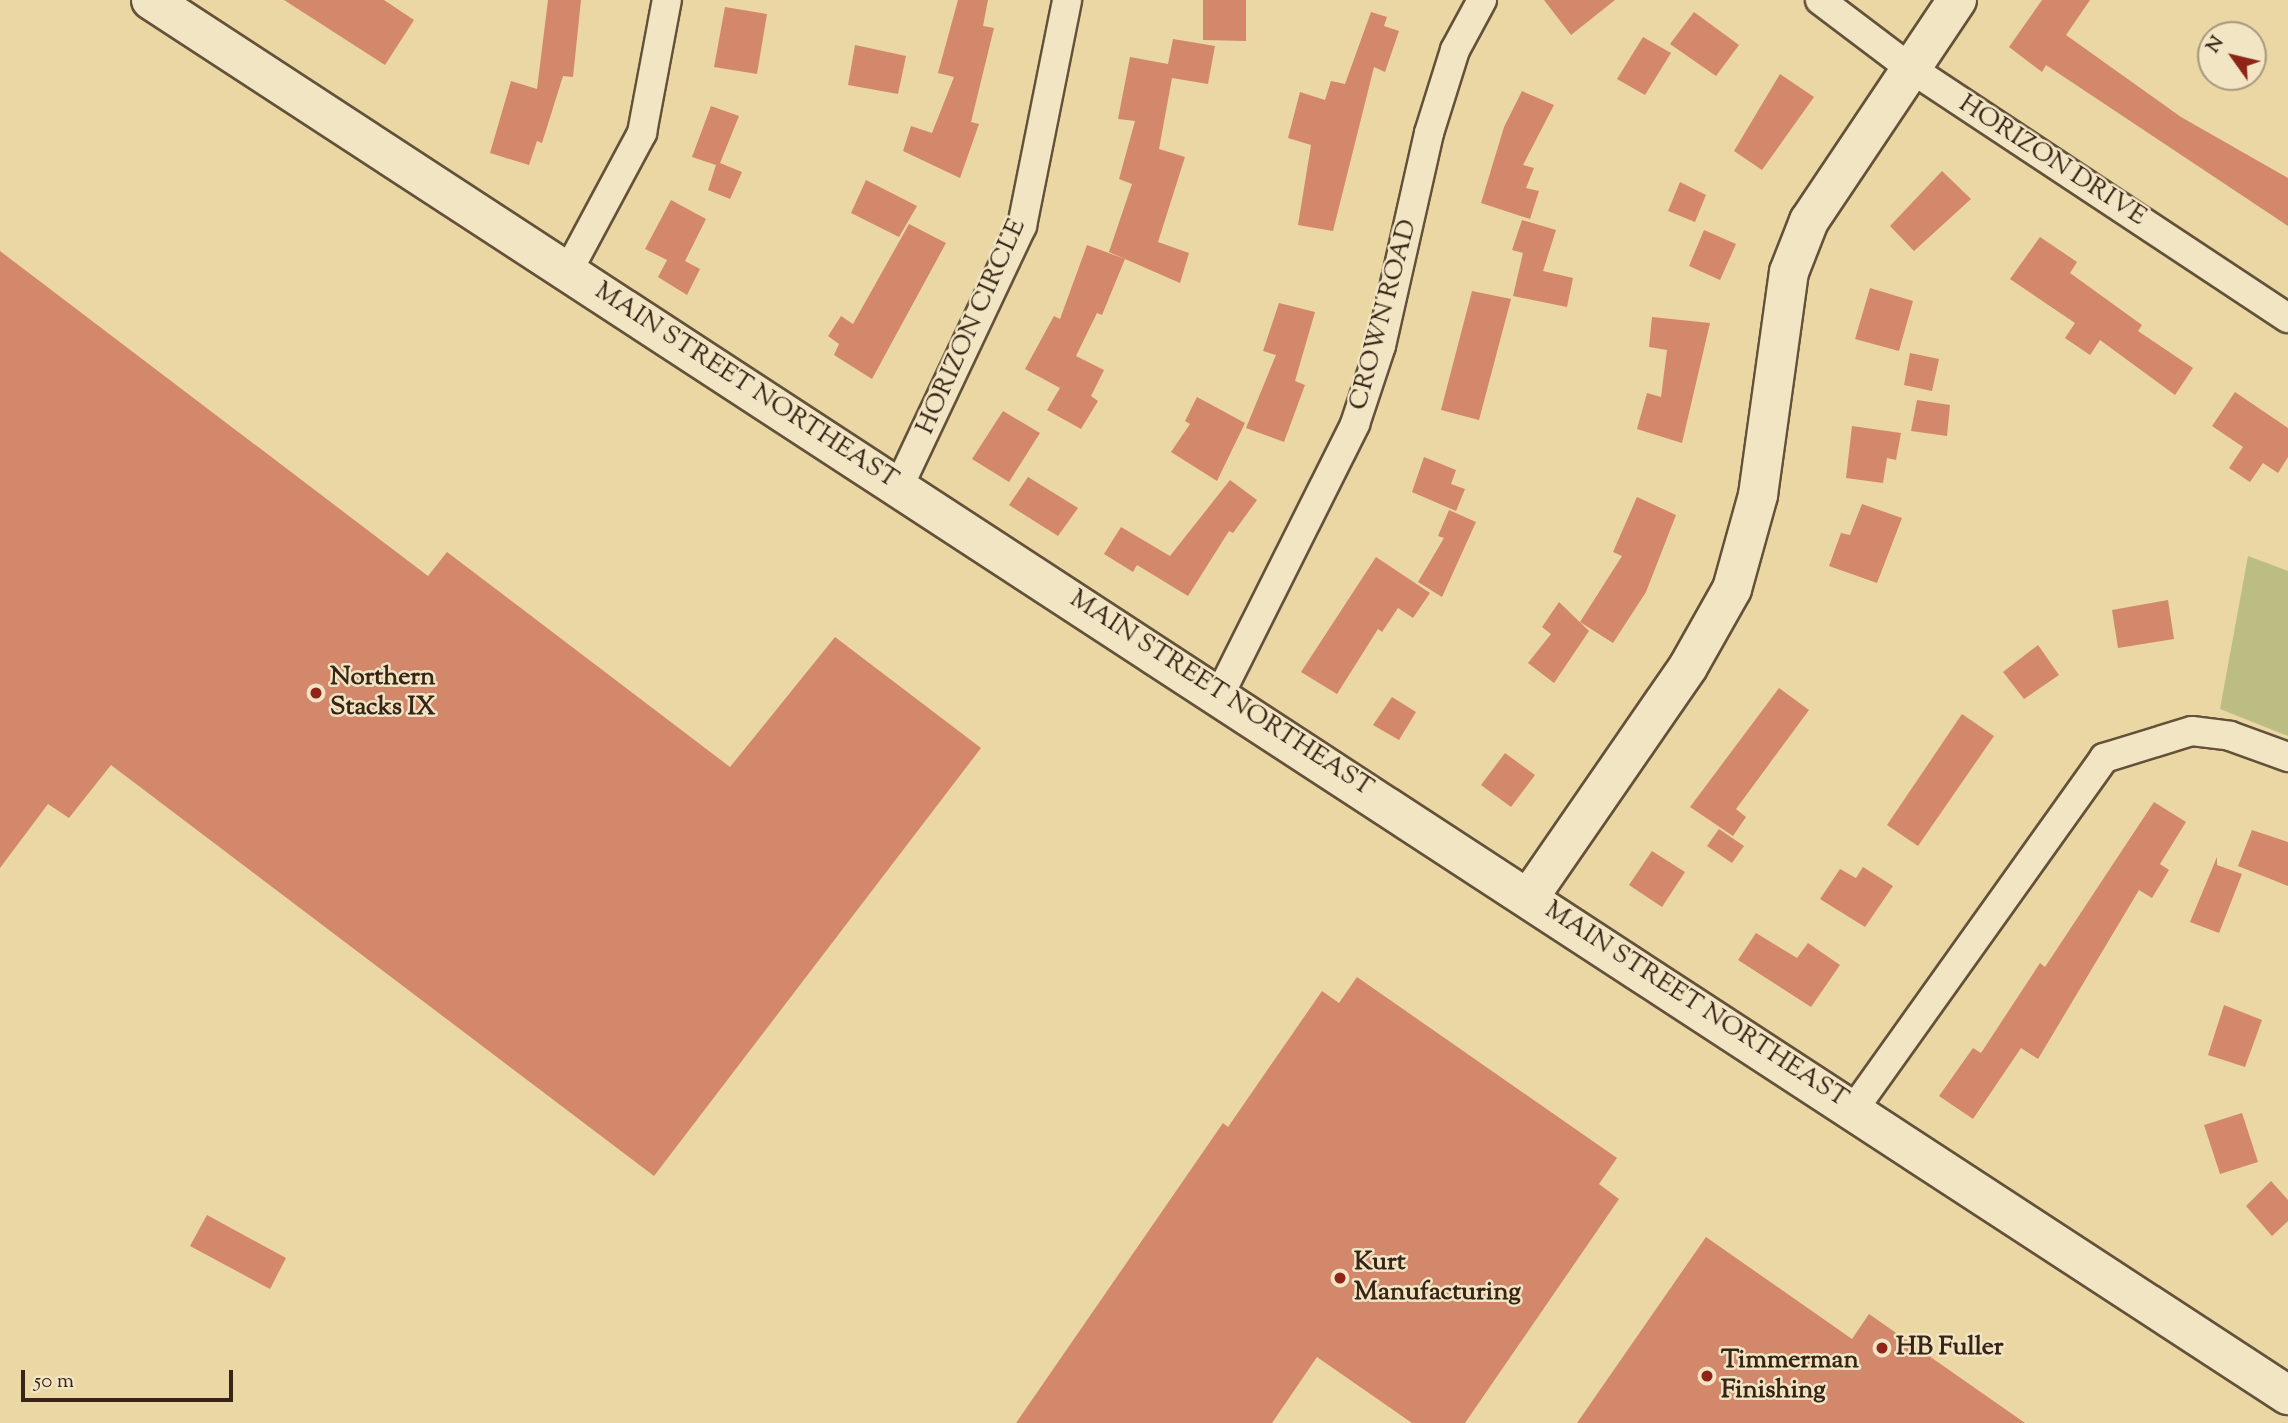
<!DOCTYPE html>
<style>
body{margin:0}
#map{position:relative;width:2288px;height:1423px;overflow:hidden;background:#ead7a4;font-family:"Sorts Mill Goudy",serif}
div>[style]{position:absolute}
.green>*{inset:0;background:#bcbd82}
.building>*{inset:0;background:#d3886c}
.roads{filter:drop-shadow(2px 0 #64513a) drop-shadow(-2px 0 #64513a) drop-shadow(0 2px #64513a) drop-shadow(0 -2px #64513a)}
.street>*{height:28px;margin:-14px;padding:0 14px;transform-origin:14px;border-radius:14px;background:#f1e5c4}
.secondary>*{height:38px;margin:-19px;padding:0 19px;transform-origin:19px;border-radius:19px;background:#f1e5c4}
.dots>*{width:19px;height:19px;translate:-50% -50%;box-sizing:border-box;border:4px solid #f1e5c4;border-radius:50%}
span{translate:-50% -50%;white-space:nowrap;text-align:center;line-height:1.15;-webkit-text-stroke:5px #f1e5c4;paint-order:stroke}
.street-label{font-size:26px;color:#382416}
.poi-label{font-size:26px;color:#382416;font-weight:700}
.left{translate:0 -50%;text-align:left}
.north{position:absolute;left:2197px;top:21px;width:70px;height:70px;box-sizing:border-box;background:#f1e5c4;border:2px solid #a7987e;border-radius:50%;rotate:304deg;font-size:19px;font-weight:700;line-height:28px;text-align:center;color:#382416}
.north::after{content:'';display:block;margin:auto;width:24px;height:32px;background:#8f2418;clip-path:polygon(50% 0,100% 100%,50% 72%,0 100%)}
.scale{position:absolute;left:21px;top:1370px;width:212px;height:32px;box-sizing:border-box;border:4px solid #382416;border-top:0;padding-left:9px;font-size:21px;line-height:24px;white-space:nowrap;color:#382416;-webkit-text-stroke:5px #f1e5c4;paint-order:stroke}
</style>
<div id="map">
<div class="green">
<div style="clip-path:polygon(2248px 556px,2288px 571px,2288px 736px,2220px 709px)"></div>
</div>
<div class="building">
<div style="clip-path:polygon(284px 0,384px 0,414px 20px,385px 65px)"></div>
<div style="clip-path:polygon(548px 0,581px 0,573px 77px,563px 76px,542px 143px,537px 141px,529px 165px,490px 153px,511px 81px,537px 89px)"></div>
<div style="clip-path:polygon(958px 0,988px 0,983px 26px,994px 28px,971px 122px,979px 124px,960px 178px,903px 151px,911px 126px,932px 133px,954px 77px,938px 73px)"></div>
<div style="clip-path:polygon(1203px 0,1246px 0,1246px 41px,1203px 40px)"></div>
<div style="clip-path:polygon(1544px 0,1615px 0,1571px 35px)"></div>
<div style="clip-path:polygon(2042px 0,2090px 0,2066px 35px,2181px 117px,2288px 178px,2288px 226px,2046px 65px,2042px 72px,2009px 47px)"></div>
<div style="clip-path:polygon(725px 7px,767px 14px,757px 74px,714px 67px)"></div>
<div style="clip-path:polygon(1371px 12px,1387px 17px,1384px 26px,1399px 31px,1385px 72px,1374px 67px,1333px 231px,1298px 225px,1311px 145px,1288px 138px,1300px 92px,1325px 100px,1331px 81px,1345px 84px)"></div>
<div style="clip-path:polygon(1694px 12px,1739px 45px,1716px 76px,1670px 44px)"></div>
<div style="clip-path:polygon(1643px 37px,1671px 53px,1645px 95px,1617px 79px)"></div>
<div style="clip-path:polygon(1173px 39px,1215px 46px,1208px 84px,1172px 78px,1159px 149px,1185px 157px,1158px 242px,1189px 253px,1180px 283px,1109px 252px,1132px 184px,1119px 179px,1135px 121px,1118px 119px,1130px 57px,1168px 64px)"></div>
<div style="clip-path:polygon(855px 45px,906px 56px,898px 94px,848px 85px)"></div>
<div style="clip-path:polygon(1780px 74px,1814px 97px,1762px 170px,1734px 151px)"></div>
<div style="clip-path:polygon(1522px 91px,1554px 105px,1523px 165px,1534px 168px,1526px 188px,1539px 191px,1530px 219px,1481px 203px,1504px 127px)"></div>
<div style="clip-path:polygon(711px 106px,739px 116px,720px 163px,742px 172px,730px 199px,708px 190px,716px 165px,692px 157px)"></div>
<div style="clip-path:polygon(1942px 171px,1971px 199px,1914px 251px,1890px 226px)"></div>
<div style="clip-path:polygon(866px 180px,917px 206px,899px 237px,851px 213px)"></div>
<div style="clip-path:polygon(1680px 182px,1706px 195px,1695px 222px,1668px 211px)"></div>
<div style="clip-path:polygon(671px 200px,706px 219px,685px 261px,700px 269px,687px 295px,658px 277px,667px 260px,645px 249px)"></div>
<div style="clip-path:polygon(1522px 220px,1556px 230px,1543px 271px,1573px 278px,1567px 307px,1513px 296px,1523px 253px,1512px 250px)"></div>
<div style="clip-path:polygon(909px 224px,946px 243px,872px 379px,834px 355px,839px 344px,828px 336px,841px 316px,853px 324px)"></div>
<div style="clip-path:polygon(1704px 230px,1736px 244px,1720px 280px,1689px 266px)"></div>
<div style="clip-path:polygon(2040px 237px,2077px 262px,2070px 273px,2142px 325px,2138px 331px,2193px 368px,2175px 395px,2100px 340px,2090px 355px,2065px 338px,2075px 323px,2010px 279px)"></div>
<div style="clip-path:polygon(1087px 245px,1125px 259px,1102px 315px,1097px 313px,1076px 356px,1104px 370px,1091px 396px,1098px 401px,1081px 429px,1047px 410px,1060px 388px,1025px 369px,1054px 316px,1060px 319px)"></div>
<div style="clip-path:polygon(0 251px,428px 576px,447px 552px,730px 767px,835px 637px,981px 748px,654px 1176px,111px 765px,69px 818px,48px 804px,0 868px)"></div>
<div style="clip-path:polygon(1870px 288px,1913px 301px,1899px 351px,1855px 339px)"></div>
<div style="clip-path:polygon(1472px 291px,1511px 299px,1479px 420px,1441px 410px)"></div>
<div style="clip-path:polygon(1279px 303px,1315px 312px,1295px 381px,1305px 385px,1284px 442px,1246px 428px,1276px 355px,1263px 351px)"></div>
<div style="clip-path:polygon(1652px 317px,1710px 323px,1682px 443px,1637px 429px,1647px 393px,1661px 397px,1667px 350px,1649px 347px)"></div>
<div style="clip-path:polygon(1910px 353px,1939px 359px,1932px 391px,1904px 385px)"></div>
<div style="clip-path:polygon(2235px 392px,2288px 428px,2288px 457px,2278px 473px,2263px 463px,2250px 482px,2229px 468px,2243px 447px,2212px 426px)"></div>
<div style="clip-path:polygon(1197px 397px,1245px 423px,1217px 481px,1171px 452px,1190px 424px,1185px 421px)"></div>
<div style="clip-path:polygon(1917px 400px,1950px 405px,1947px 436px,1911px 431px)"></div>
<div style="clip-path:polygon(1003px 411px,1040px 433px,1009px 482px,972px 459px)"></div>
<div style="clip-path:polygon(1852px 426px,1901px 433px,1896px 460px,1887px 458px,1883px 483px,1846px 478px)"></div>
<div style="clip-path:polygon(1424px 457px,1456px 470px,1451px 484px,1465px 489px,1456px 511px,1412px 492px)"></div>
<div style="clip-path:polygon(1028px 477px,1078px 508px,1058px 536px,1009px 505px)"></div>
<div style="clip-path:polygon(1230px 480px,1257px 500px,1233px 533px,1229px 531px,1188px 596px,1137px 565px,1133px 572px,1104px 554px,1121px 527px,1170px 556px)"></div>
<div style="clip-path:polygon(1637px 497px,1676px 515px,1646px 592px,1613px 643px,1580px 622px,1622px 556px,1613px 552px)"></div>
<div style="clip-path:polygon(1862px 504px,1902px 518px,1877px 583px,1829px 566px,1841px 533px,1850px 535px)"></div>
<div style="clip-path:polygon(1449px 510px,1476px 522px,1442px 597px,1418px 582px,1444px 538px,1438px 536px)"></div>
<div style="clip-path:polygon(1376px 557px,1430px 593px,1413px 618px,1398px 608px,1382px 632px,1378px 629px,1337px 694px,1301px 672px)"></div>
<div style="clip-path:polygon(2168px 600px,2174px 639px,2118px 648px,2112px 610px)"></div>
<div style="clip-path:polygon(1559px 602px,1589px 631px,1554px 683px,1528px 663px,1551px 634px,1542px 627px)"></div>
<div style="clip-path:polygon(2038px 645px,2059px 675px,2024px 699px,2003px 672px)"></div>
<div style="clip-path:polygon(1779px 688px,1809px 710px,1736px 809px,1746px 817px,1733px 836px,1690px 807px)"></div>
<div style="clip-path:polygon(1392px 697px,1416px 712px,1399px 740px,1373px 725px)"></div>
<div style="clip-path:polygon(1962px 714px,1994px 736px,1918px 846px,1887px 825px)"></div>
<div style="clip-path:polygon(1505px 753px,1535px 775px,1511px 807px,1481px 785px)"></div>
<div style="clip-path:polygon(2154px 802px,2186px 822px,2160px 864px,2169px 870px,2152px 898px,2139px 890px,2038px 1059px,2021px 1048px,1973px 1119px,1939px 1096px,1973px 1048px,1981px 1053px,2040px 963px,2045px 967px)"></div>
<div style="clip-path:polygon(1719px 829px,1744px 846px,1732px 863px,1707px 846px)"></div>
<div style="clip-path:polygon(2252px 830px,2288px 842px,2288px 886px,2238px 866px)"></div>
<div style="clip-path:polygon(1652px 851px,1685px 872px,1662px 907px,1629px 885px)"></div>
<div style="clip-path:polygon(2217px 857px,2217px 865px,2242px 874px,2219px 933px,2190px 922px)"></div>
<div style="clip-path:polygon(1863px 867px,1893px 886px,1865px 927px,1820px 899px,1840px 869px,1856px 878px)"></div>
<div style="clip-path:polygon(1756px 933px,1797px 958px,1808px 943px,1840px 965px,1811px 1007px,1738px 960px)"></div>
<div style="clip-path:polygon(1357px 977px,1617px 1158px,1599px 1184px,1619px 1199px,1465px 1423px,1412px 1423px,1317px 1357px,1272px 1423px,1016px 1423px,1223px 1123px,1228px 1127px,1322px 991px,1339px 1003px)"></div>
<div style="clip-path:polygon(2224px 1005px,2262px 1020px,2245px 1067px,2208px 1055px)"></div>
<div style="clip-path:polygon(2242px 1113px,2258px 1162px,2220px 1174px,2204px 1125px)"></div>
<div style="clip-path:polygon(2271px 1181px,2288px 1200px,2288px 1221px,2272px 1236px,2246px 1206px)"></div>
<div style="clip-path:polygon(207px 1215px,286px 1258px,270px 1289px,190px 1246px)"></div>
<div style="clip-path:polygon(1706px 1237px,1852px 1339px,1869px 1314px,2025px 1423px,1577px 1423px)"></div>
</div>
<div class="roads">
<div class="street">
<div style="left:1820px;top:0;width:113px;rotate:37.1deg"></div>
<div style="left:1910px;top:68px;width:453px;rotate:33.5deg"></div>
<div style="left:568px;top:271px;width:157px;rotate:-61.8deg"></div>
<div style="left:642px;top:133px;width:135px;rotate:-79.4deg"></div>
<div style="left:899px;top:486px;width:288px;rotate:-64.7deg"></div>
<div style="left:1022px;top:226px;width:230px;rotate:-78.7deg"></div>
<div style="left:1220px;top:694px;width:302px;rotate:-63.4deg"></div>
<div style="left:1355px;top:424px;width:82px;rotate:-71.6deg"></div>
<div style="left:1381px;top:346px;width:218px;rotate:-77.3deg"></div>
<div style="left:1429px;top:133px;width:87px;rotate:-72.6deg"></div>
<div style="left:1455px;top:50px;width:57px;rotate:-61.6deg"></div>
<div style="left:1854px;top:1109px;width:431px;rotate:-54.5deg"></div>
<div style="left:2104px;top:758px;width:92px;rotate:-17.1deg"></div>
<div style="left:2192px;top:731px;width:38px;rotate:7deg"></div>
<div style="left:2230px;top:736px;width:62px;rotate:19.9deg"></div>
</div>
<div class="secondary">
<div style="left:151px;top:0;width:2552px;rotate:33.14deg"></div>
<div style="left:1530px;top:896px;width:278px;rotate:-55.4deg"></div>
<div style="left:1688px;top:667px;width:90px;rotate:-60.6deg"></div>
<div style="left:1732px;top:589px;width:98px;rotate:-74.5deg"></div>
<div style="left:1758px;top:495px;width:225px;rotate:-82.1deg"></div>
<div style="left:1789px;top:272px;width:55px;rotate:-68.6deg"></div>
<div style="left:1809px;top:221px;width:266px;rotate:-56.2deg"></div>
</div>
</div>
<div class="dots">
<div style="left:316px;top:693px;background:#8f2418"></div>
<div style="left:1340px;top:1278px;background:#8f2418"></div>
<div style="left:1882px;top:1348px;background:#8f2418"></div>
<div style="left:1707px;top:1376px;background:#8f2418"></div>
</div>
<div class="street-label">
<span style="left:2052px;top:161px;rotate:33deg">HORIZON DRIVE</span>
<span style="left:1384px;top:315px;rotate:-75deg">CROWN ROAD</span>
<span style="left:972px;top:327px;rotate:-66deg">HORIZON CIRCLE</span>
<span style="left:746px;top:386px;rotate:33deg">MAIN STREET NORTHEAST</span>
<span style="left:1221px;top:694px;rotate:33deg">MAIN STREET NORTHEAST</span>
<span style="left:1696px;top:1005px;rotate:33deg">MAIN STREET NORTHEAST</span>
</div>
<div class="poi-label">
<span class="left" style="left:330px;top:693px">Northern<br>Stacks IX</span>
<span class="left" style="left:1354px;top:1278px">Kurt<br>Manufacturing</span>
<span class="left" style="left:1896px;top:1348px">HB Fuller</span>
<span class="left" style="left:1721px;top:1376px">Timmerman<br>Finishing</span>
</div>
<div class="north">N</div>
<div class="scale">50 m</div>
</div>
